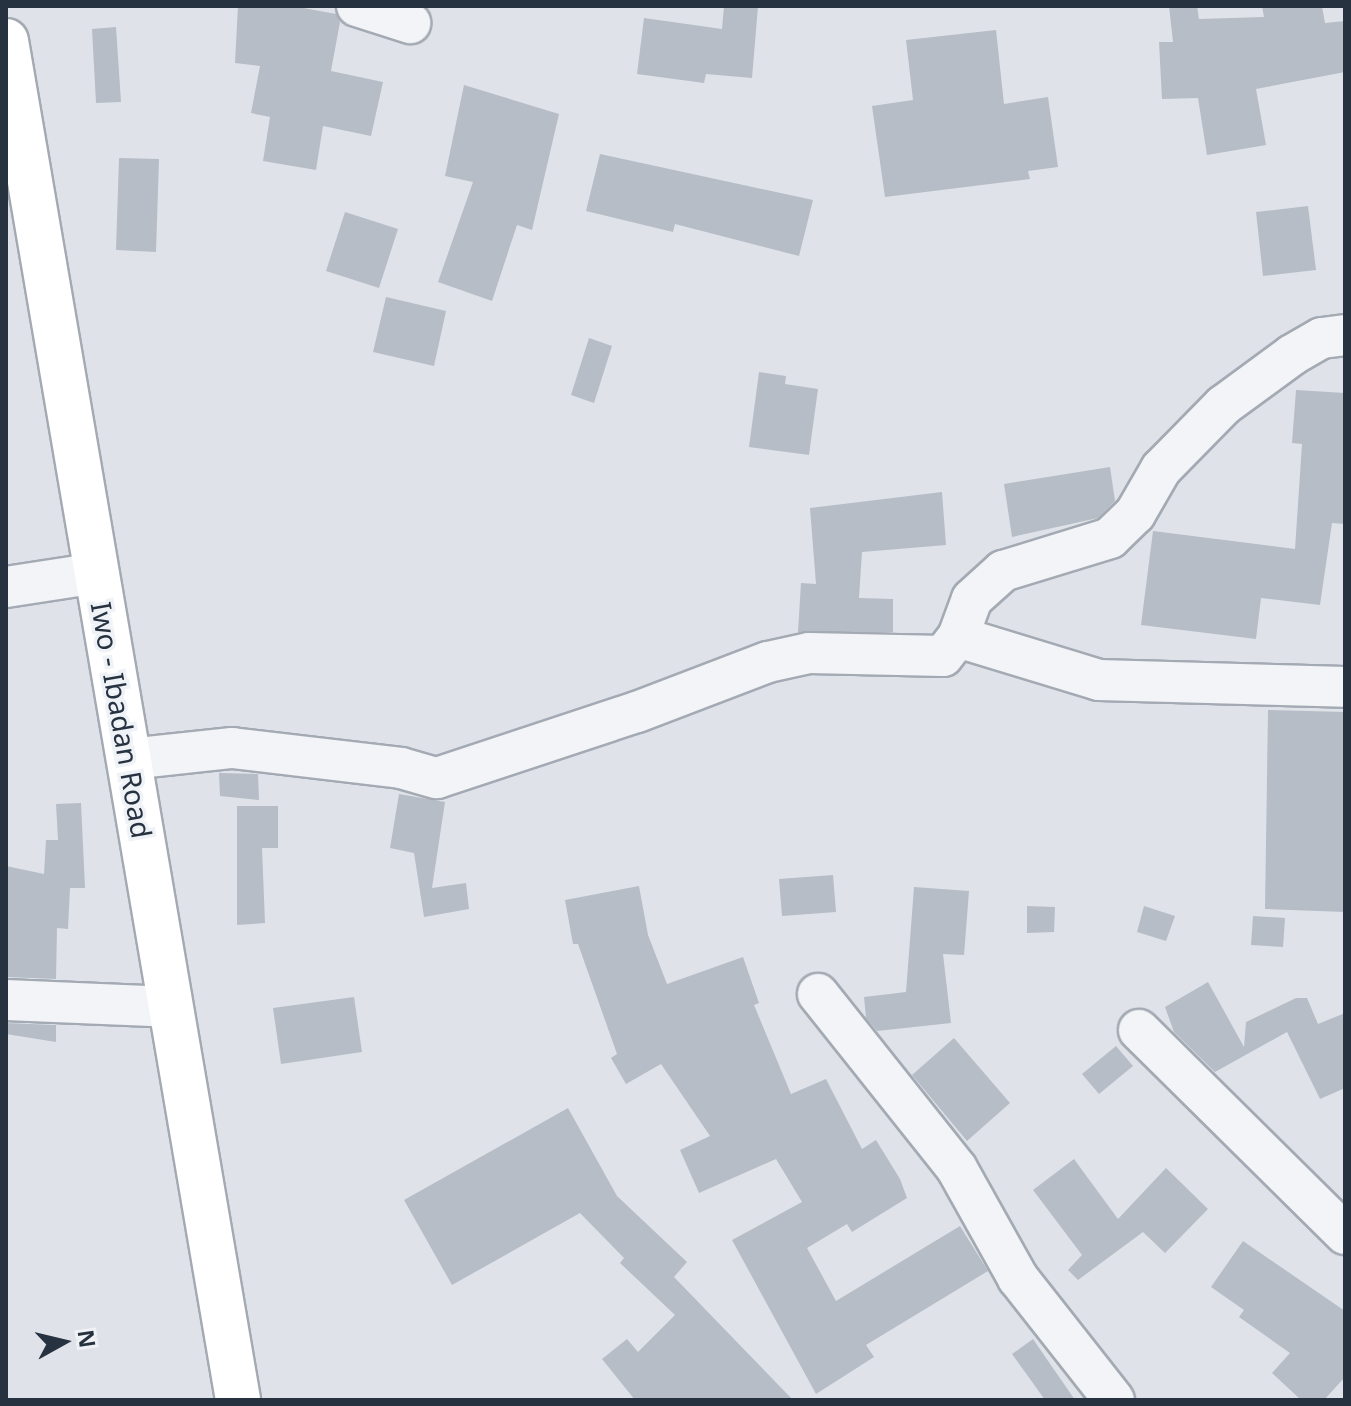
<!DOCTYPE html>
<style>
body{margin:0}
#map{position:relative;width:1351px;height:1406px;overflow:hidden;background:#dfe3e9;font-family:"Noto Sans",sans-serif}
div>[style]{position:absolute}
.building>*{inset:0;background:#b6bdc6}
.roads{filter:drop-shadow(2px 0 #a4aab3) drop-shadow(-2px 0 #a4aab3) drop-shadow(0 2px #a4aab3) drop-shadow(0 -2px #a4aab3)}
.minor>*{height:40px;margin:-20px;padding:0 20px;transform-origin:20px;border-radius:20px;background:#f2f4f7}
.major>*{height:44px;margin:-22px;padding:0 22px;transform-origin:22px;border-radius:22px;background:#fff}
span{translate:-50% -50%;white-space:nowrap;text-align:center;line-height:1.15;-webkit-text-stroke:7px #eff2f6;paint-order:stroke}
.street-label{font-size:28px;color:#273241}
.frame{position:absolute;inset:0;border:8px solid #273241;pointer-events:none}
.north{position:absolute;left:24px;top:1302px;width:80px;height:80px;-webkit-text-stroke:6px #eff2f6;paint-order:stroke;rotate:82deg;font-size:22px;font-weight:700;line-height:32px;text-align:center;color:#273241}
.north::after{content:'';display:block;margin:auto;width:28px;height:36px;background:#273241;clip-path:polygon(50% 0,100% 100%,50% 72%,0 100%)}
</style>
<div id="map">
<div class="building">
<div style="clip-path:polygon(238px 6px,293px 6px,336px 14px,340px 22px,331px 71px,383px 82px,371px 136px,323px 126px,316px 170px,263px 161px,270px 117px,251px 113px,260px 66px,235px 63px)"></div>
<div style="clip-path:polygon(724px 6px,758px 6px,752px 78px,706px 74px,704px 83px,637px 74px,644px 18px,722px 29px)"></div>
<div style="clip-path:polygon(1169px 6px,1197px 6px,1199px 19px,1264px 17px,1262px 6px,1322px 6px,1325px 23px,1345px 21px,1345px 72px,1256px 89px,1266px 145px,1207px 155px,1198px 98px,1162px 99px,1159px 42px,1173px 42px)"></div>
<div style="clip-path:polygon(116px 27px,121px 102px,96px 103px,92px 29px)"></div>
<div style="clip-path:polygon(996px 30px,1004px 104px,1048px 97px,1058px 167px,1028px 171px,1030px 179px,885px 197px,872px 106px,913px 100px,906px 40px)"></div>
<div style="clip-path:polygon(464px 85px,559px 114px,532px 230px,517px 225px,492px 301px,438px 282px,473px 182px,445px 176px)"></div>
<div style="clip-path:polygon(600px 154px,813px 200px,799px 256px,675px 224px,673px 232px,586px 211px)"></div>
<div style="clip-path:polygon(119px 158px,159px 159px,156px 252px,116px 250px)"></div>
<div style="clip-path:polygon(1308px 206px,1316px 270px,1263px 276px,1256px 212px)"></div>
<div style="clip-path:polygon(345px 212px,398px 229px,379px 288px,326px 271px)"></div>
<div style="clip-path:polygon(386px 297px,446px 311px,434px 366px,373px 352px)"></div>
<div style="clip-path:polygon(589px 338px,612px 346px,594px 403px,571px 395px)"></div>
<div style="clip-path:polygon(759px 372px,786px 376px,785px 384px,818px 389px,809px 455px,749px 447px)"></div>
<div style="clip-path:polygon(1296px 390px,1345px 393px,1345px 524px,1332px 523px,1320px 605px,1261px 598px,1256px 639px,1141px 625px,1153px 531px,1295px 549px,1302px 444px,1292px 443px)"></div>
<div style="clip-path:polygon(1110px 467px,1115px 501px,1098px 518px,1012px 537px,1004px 484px)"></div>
<div style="clip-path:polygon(942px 492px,946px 545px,862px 552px,859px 598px,893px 599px,893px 632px,798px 632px,801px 583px,816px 584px,810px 508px)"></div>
<div style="clip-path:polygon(1268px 710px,1345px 712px,1345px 912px,1265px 909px)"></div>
<div style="clip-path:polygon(219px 773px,258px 774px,259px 800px,220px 796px)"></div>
<div style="clip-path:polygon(399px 794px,445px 802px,432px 888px,466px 883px,469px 909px,424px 917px,414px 853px,390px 848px)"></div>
<div style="clip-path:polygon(81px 803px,85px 888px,70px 888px,68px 929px,57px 928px,56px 979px,6px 977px,6px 866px,44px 874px,46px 840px,58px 840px,56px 804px)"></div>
<div style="clip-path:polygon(237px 806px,278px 806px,278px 848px,262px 848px,265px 923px,237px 925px)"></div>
<div style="clip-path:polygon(833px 875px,836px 912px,782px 916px,779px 879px)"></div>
<div style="clip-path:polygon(639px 886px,648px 935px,667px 984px,743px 957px,759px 1003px,754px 1005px,791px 1094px,826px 1079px,862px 1149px,876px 1140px,900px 1179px,907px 1198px,852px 1232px,847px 1224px,807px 1248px,836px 1301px,960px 1226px,988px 1271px,866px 1345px,874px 1357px,816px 1394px,732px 1240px,802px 1202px,776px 1159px,699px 1193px,680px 1150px,710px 1136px,661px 1064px,626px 1084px,611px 1058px,617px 1054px,578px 944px,573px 944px,565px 900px)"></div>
<div style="clip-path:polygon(914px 887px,969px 891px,964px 955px,943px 954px,951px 1023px,877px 1031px,866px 1018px,864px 997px,906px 992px)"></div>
<div style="clip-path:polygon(1027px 906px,1055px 907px,1054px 932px,1027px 933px)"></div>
<div style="clip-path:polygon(1144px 906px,1175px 916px,1166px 941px,1137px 932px)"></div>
<div style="clip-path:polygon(1253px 916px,1285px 918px,1283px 947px,1251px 945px)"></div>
<div style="clip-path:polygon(1208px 982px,1244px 1047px,1246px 1022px,1296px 998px,1307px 998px,1318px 1024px,1345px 1013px,1345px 1088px,1320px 1099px,1287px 1032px,1215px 1072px,1174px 1032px,1165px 1007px)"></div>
<div style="clip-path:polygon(354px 997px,362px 1052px,281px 1064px,273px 1008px)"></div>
<div style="clip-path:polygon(6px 1023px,56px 1025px,56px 1042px,6px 1034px)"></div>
<div style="clip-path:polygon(954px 1038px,1010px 1103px,967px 1141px,912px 1075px)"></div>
<div style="clip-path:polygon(1116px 1046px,1133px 1066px,1099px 1094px,1082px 1074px)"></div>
<div style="clip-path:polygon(568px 1108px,617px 1196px,687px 1262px,674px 1277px,793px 1400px,635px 1400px,602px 1359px,627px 1339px,638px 1352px,675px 1315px,620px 1263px,624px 1258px,580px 1213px,452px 1285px,404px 1200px)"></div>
<div style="clip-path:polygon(1074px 1159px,1118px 1219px,1166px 1168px,1208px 1209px,1165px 1253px,1143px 1232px,1078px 1280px,1068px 1270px,1082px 1255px,1033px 1190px)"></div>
<div style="clip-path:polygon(1243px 1241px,1345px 1311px,1345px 1377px,1324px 1400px,1301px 1400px,1272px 1373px,1290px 1353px,1239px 1317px,1244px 1310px,1211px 1287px)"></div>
<div style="clip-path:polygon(1033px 1339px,1075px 1400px,1045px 1400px,1012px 1354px)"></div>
</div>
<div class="roads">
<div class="minor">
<div style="left:357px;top:6px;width:56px;rotate:17.8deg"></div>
<div style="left:6px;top:587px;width:92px;rotate:-8.7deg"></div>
<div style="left:958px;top:637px;width:147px;rotate:17deg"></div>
<div style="left:1099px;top:680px;width:246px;rotate:1.6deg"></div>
<div style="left:129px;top:759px;width:104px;rotate:-6.1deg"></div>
<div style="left:232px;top:748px;width:170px;rotate:6.7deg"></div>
<div style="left:401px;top:768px;width:37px;rotate:16deg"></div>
<div style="left:437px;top:778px;width:211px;rotate:-18.3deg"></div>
<div style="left:637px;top:712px;width:140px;rotate:-20.9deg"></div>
<div style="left:768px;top:662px;width:42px;rotate:-12.4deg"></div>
<div style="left:809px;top:653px;width:134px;rotate:1.3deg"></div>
<div style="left:943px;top:656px;width:24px;rotate:-52deg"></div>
<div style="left:958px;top:637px;width:40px;rotate:-69.8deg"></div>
<div style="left:972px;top:599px;width:42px;rotate:-42.1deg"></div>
<div style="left:1003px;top:571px;width:112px;rotate:-17.1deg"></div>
<div style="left:1110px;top:538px;width:35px;rotate:-44deg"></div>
<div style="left:1135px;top:514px;width:52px;rotate:-60deg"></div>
<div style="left:1161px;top:469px;width:90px;rotate:-45.5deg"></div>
<div style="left:1224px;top:405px;width:84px;rotate:-36.3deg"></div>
<div style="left:1292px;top:355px;width:34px;rotate:-30deg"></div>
<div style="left:1322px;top:338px;width:23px;rotate:-7deg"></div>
<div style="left:818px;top:994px;width:223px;rotate:51.5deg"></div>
<div style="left:957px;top:1169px;width:125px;rotate:60.8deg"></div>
<div style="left:1018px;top:1278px;width:155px;rotate:51.8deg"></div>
<div style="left:6px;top:1000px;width:164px;rotate:2.4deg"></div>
<div style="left:1139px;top:1030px;width:290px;rotate:44.7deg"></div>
</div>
<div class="major">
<div style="left:6px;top:41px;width:1379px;rotate:80.31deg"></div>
</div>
</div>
<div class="street-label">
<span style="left:122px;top:720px;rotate:80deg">Iwo - Ibadan Road</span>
</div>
<div class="frame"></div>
<div class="north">N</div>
</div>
